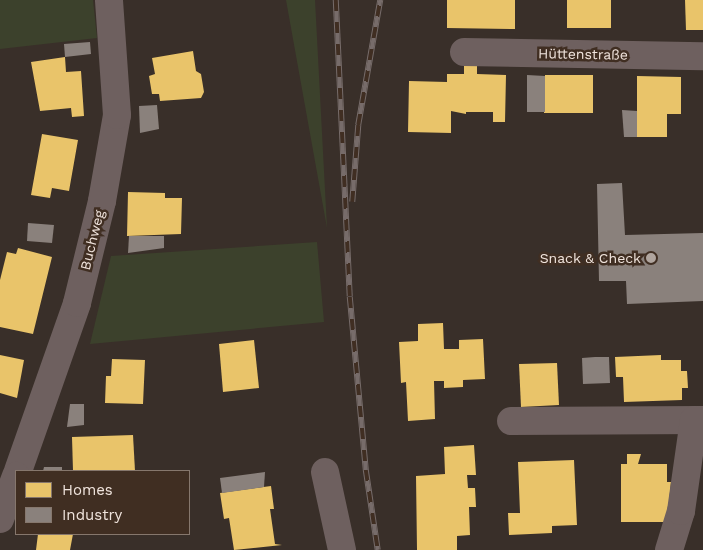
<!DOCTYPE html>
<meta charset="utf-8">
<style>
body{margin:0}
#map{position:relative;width:703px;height:550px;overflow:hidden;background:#392f29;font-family:"Work Sans",sans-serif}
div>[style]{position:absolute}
.green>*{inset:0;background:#3c412c}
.homes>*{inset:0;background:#e9c46a}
.industry>*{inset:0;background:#8a817c}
.minor>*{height:28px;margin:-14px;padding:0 14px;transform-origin:14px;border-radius:14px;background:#6e605f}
.rail>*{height:5.5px;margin-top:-2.75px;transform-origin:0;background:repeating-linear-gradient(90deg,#402e22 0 11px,#776c6a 0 22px);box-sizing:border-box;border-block:1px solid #776c6a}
.dots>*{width:14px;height:14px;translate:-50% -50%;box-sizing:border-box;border:2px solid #402e22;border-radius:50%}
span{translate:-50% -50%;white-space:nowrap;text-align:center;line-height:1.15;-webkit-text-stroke:5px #402e22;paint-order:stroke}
.street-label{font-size:14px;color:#f0e4dd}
.poi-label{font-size:14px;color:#f0e4dd}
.right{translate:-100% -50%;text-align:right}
.legend{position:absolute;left:15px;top:470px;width:175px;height:65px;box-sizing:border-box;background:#402e22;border:1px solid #86776d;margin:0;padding:6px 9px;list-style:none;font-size:15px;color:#f0e4dd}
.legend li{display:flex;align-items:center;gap:10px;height:25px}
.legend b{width:25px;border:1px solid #86776d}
</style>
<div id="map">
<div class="green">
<div style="clip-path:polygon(0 0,93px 0,97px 38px,0 49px)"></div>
<div style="clip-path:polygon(286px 0,315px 0,327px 228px)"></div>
<div style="clip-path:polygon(317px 242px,324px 322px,90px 344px,111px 256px)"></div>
</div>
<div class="homes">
<div style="clip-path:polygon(447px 0,515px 0,515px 29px,447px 28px)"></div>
<div style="clip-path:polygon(567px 0,611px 0,611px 28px,567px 28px)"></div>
<div style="clip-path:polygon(685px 0,703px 0,703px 30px,686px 30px)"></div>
<div style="clip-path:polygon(193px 51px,196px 71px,201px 74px,204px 92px,201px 98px,160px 101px,159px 94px,152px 94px,149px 76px,155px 74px,152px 58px)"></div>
<div style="clip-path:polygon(65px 57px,66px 72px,81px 71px,84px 116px,72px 117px,71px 108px,40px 111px,31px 62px)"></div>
<div style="clip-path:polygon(464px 66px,477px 66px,477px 74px,506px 75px,505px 122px,493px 122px,493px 112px,466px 112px,466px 114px,451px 111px,451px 133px,408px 132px,409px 81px,447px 82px,447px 74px,464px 74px)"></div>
<div style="clip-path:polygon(545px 75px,593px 75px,593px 113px,544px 113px)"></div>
<div style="clip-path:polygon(637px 76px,681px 77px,681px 114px,667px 114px,667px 137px,637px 137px)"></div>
<div style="clip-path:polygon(42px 134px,78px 140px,69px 191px,52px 188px,50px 198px,31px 195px)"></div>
<div style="clip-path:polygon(128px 192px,165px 193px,165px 198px,182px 198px,181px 234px,127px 236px)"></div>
<div style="clip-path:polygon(18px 248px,52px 257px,33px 334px,0 327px,0 280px,7px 252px,16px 254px)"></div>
<div style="clip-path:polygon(443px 323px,444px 349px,459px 349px,459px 340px,483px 339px,485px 379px,463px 380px,463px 387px,444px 388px,444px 381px,434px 381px,435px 419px,408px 421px,406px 382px,401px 383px,399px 342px,418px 341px,418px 324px)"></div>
<div style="clip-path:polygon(254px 340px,259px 388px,223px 392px,219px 344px)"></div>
<div style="clip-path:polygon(0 355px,24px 360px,17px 398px,0 393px)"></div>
<div style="clip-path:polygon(661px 355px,661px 360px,681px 360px,681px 371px,687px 371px,688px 388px,682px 388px,682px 400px,624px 402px,623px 377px,616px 377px,615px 357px)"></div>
<div style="clip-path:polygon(112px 359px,145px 360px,143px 404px,105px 403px,106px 376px,111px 376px)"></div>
<div style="clip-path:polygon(557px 363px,559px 405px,521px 407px,519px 364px)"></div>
<div style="clip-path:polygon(133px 435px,135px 471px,73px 471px,72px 437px)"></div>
<div style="clip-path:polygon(474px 445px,476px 475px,467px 475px,468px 488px,475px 488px,476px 507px,469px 507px,470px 535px,457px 536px,457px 550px,417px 550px,416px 476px,445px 474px,444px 447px)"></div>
<div style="clip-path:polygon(627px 454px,641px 454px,638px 464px,667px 464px,667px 482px,671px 482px,667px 522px,621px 522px,621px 464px,627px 464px)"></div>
<div style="clip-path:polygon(574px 460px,577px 525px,552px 526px,552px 533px,509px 535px,508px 513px,520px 513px,518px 462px)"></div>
<div style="clip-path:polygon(271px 486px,274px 509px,270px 509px,275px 544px,282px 545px,234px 550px,229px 518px,224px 519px,220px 493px)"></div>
<div style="clip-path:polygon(38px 534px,73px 534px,70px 550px,36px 550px)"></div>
</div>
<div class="industry">
<div style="clip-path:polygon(90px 42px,91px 54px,65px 57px,64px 44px)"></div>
<div style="clip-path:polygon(527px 75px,545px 76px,545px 112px,527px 112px)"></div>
<div style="clip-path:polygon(157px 105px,159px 129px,140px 133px,139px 106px)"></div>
<div style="clip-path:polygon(622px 110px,637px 111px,637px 137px,624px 137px)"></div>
<div style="clip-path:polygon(622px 183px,625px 235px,703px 233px,703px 301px,627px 304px,626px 281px,599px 281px,597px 184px)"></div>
<div style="clip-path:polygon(28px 223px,54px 225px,52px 243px,27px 241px)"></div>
<div style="clip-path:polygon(129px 236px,164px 236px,164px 248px,128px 253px)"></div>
<div style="clip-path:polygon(595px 357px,609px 357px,610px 383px,583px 384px,582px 358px)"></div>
<div style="clip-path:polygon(70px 404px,84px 404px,84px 425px,67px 427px)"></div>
<div style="clip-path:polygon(44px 467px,62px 467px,62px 471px,43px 471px)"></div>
<div style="clip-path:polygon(265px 472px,264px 487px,222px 493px,220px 478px)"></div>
</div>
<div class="minor">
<div style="left:464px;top:52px;width:239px;rotate:1deg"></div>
<div style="left:511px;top:421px;width:192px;rotate:-0.3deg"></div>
<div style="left:18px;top:471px;width:178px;rotate:-70.6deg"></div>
<div style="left:77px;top:303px;width:105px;rotate:-76.2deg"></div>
<div style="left:102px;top:201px;width:87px;rotate:-80.1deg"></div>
<div style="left:117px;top:115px;width:115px;rotate:-94deg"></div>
<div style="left:325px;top:472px;width:80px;rotate:77.7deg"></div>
<div style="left:0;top:519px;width:46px;rotate:-69.6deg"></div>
<div style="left:669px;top:550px;width:41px;rotate:-72.9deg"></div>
<div style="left:681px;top:511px;width:92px;rotate:-81.9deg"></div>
</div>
<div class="rail">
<div style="left:336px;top:0;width:297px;rotate:87.3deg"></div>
<div style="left:350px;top:297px;width:174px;rotate:84.7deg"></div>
<div style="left:366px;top:470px;width:81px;rotate:81.5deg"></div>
<div style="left:352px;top:202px;width:77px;rotate:-85.5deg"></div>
<div style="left:358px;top:125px;width:127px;rotate:-80deg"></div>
</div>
<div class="dots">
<div style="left:651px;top:258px;background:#b0a59e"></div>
</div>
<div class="street-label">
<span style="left:583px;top:54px;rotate:1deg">Hüttenstraße</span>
<span style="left:92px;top:240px;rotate:-76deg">Buchweg</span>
</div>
<div class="poi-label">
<span class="right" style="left:641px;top:258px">Snack &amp; Check</span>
</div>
<ul class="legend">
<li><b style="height:14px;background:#e9c46a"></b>Homes</li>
<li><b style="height:14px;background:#8a817c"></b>Industry</li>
</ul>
</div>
